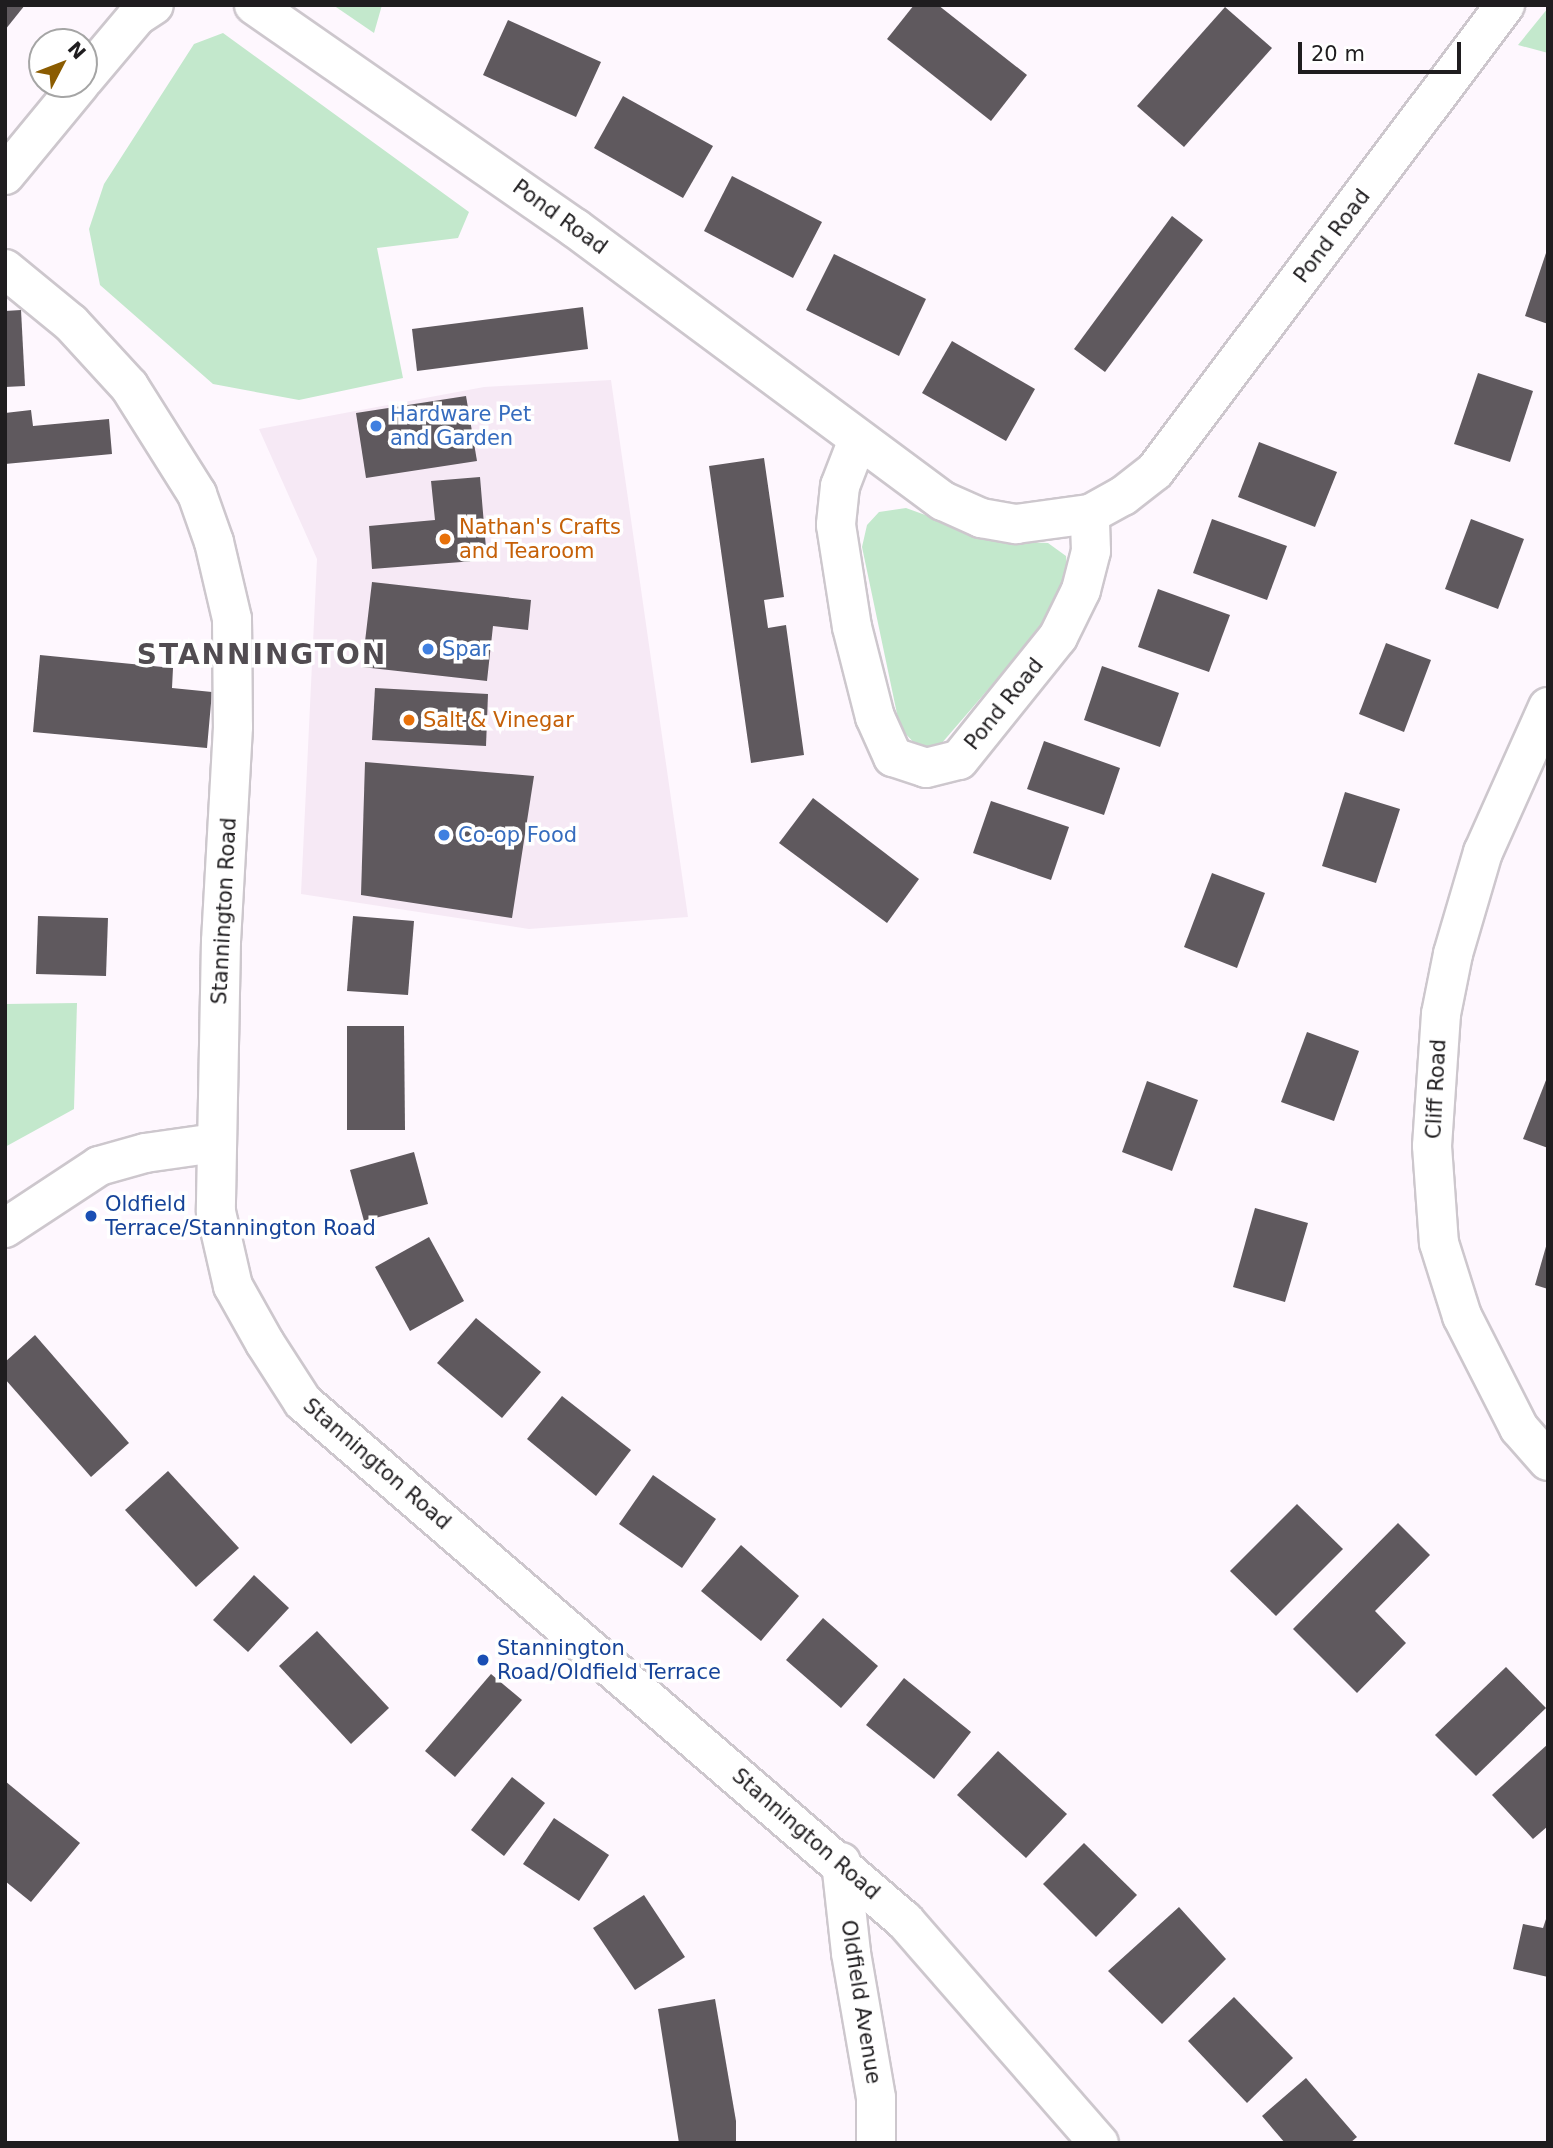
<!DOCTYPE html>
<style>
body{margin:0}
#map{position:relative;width:1553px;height:2148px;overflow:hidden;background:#fef7fe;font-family:"DejaVu Sans",sans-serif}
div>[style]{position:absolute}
.built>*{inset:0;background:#f6e9f5}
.green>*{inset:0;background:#c3e8cc}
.building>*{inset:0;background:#5f595e}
.roads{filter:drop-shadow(2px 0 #cdc7cd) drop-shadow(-2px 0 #cdc7cd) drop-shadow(0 2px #cdc7cd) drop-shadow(0 -2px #cdc7cd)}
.street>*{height:38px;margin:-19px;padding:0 19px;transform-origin:19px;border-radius:19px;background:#fff}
.secondary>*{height:38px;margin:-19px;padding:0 19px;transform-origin:19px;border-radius:19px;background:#fff}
.dots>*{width:19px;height:19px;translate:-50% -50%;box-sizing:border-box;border:4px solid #fff;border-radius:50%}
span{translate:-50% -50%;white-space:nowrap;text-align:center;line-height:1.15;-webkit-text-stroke:7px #fff;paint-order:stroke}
.street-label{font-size:21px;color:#1f1d1f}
.shop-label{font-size:21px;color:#366cbe}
.left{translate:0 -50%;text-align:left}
.food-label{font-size:21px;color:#c56008}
.transit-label{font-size:21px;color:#164399}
.district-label{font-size:28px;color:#514c51;font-weight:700;letter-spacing:2px}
.frame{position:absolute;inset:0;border:7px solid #1f1d1f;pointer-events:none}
.north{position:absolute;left:28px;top:28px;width:70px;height:70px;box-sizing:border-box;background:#fff;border:2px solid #a5a5a5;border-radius:50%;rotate:48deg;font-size:19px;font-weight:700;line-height:28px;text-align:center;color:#1f1d1f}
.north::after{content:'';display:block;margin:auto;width:24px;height:32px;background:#8b5c01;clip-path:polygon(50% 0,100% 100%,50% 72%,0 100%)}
.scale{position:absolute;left:1298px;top:42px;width:163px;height:32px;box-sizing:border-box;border:4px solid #1f1d1f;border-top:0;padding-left:9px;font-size:21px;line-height:24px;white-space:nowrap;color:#1f1d1f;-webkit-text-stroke:5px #fff;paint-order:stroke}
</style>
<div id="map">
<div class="built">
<div style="clip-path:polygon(611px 380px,688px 917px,529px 929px,301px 894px,317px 559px,259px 429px,484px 387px)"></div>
</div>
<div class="green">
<div style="clip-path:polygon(334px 5px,382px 5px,374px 33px,333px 5px)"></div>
<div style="clip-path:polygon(1548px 8px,1548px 53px,1518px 45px)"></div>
<div style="clip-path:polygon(223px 33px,469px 212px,458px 238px,377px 248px,403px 378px,299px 400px,213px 384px,100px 285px,89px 229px,104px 184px,194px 44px)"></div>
<div style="clip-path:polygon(906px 508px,997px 541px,1048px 543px,1066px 556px,1068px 579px,1053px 614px,941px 744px,919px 748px,900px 728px,862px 547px,867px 525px,879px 512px)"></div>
<div style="clip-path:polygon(77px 1003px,74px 1109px,5px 1147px,5px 1004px)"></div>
</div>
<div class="building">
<div style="clip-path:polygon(5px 5px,25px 5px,5px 30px)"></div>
<div style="clip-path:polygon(914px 5px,938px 5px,1027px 75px,991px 121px,887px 39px)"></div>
<div style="clip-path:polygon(1225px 7px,1272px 48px,1184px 147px,1137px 106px)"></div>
<div style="clip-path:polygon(508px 20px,601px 62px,576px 117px,483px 75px)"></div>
<div style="clip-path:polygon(623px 96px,713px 146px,683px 198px,594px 148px)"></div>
<div style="clip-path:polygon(732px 176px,822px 222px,793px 278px,704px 231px)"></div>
<div style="clip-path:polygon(1172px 216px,1203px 240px,1105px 372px,1074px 349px)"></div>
<div style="clip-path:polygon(1547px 250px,1548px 250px,1548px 324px,1525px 316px)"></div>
<div style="clip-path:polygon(834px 254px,926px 299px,899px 356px,806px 310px)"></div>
<div style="clip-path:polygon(583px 307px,588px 349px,417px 371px,412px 329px)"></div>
<div style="clip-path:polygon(21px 310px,25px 386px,5px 387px,5px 311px)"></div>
<div style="clip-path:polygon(952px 341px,1035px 389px,1006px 441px,922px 393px)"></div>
<div style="clip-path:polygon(1478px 373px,1533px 391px,1510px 462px,1454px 444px)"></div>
<div style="clip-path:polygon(466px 396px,477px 461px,366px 478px,356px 413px)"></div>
<div style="clip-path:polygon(31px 410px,33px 426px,109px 419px,112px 454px,5px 464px,5px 413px)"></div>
<div style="clip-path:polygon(1259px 442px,1337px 472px,1315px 527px,1238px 497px)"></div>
<div style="clip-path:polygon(764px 458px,784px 597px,764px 600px,768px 628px,786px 625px,804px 755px,751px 763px,709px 466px)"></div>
<div style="clip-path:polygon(480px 477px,487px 560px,372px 569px,369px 526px,435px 520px,431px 481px)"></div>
<div style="clip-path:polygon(1212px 519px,1287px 546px,1267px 600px,1193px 573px)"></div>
<div style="clip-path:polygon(1471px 519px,1524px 539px,1498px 609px,1445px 589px)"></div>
<div style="clip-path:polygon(372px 582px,531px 600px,528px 630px,493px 626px,487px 681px,362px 667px)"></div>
<div style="clip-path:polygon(1158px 589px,1230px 615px,1209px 672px,1138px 647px)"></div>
<div style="clip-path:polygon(1386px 643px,1431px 660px,1404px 732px,1359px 714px)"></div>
<div style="clip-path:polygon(40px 655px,173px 668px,172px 688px,212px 692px,207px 748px,33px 732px)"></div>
<div style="clip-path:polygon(1102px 666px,1179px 693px,1160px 747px,1084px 720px)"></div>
<div style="clip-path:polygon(375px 688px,488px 694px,486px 746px,372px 740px)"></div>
<div style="clip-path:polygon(1044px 741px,1120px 768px,1104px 815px,1027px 789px)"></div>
<div style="clip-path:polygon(365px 762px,534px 776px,512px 918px,361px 895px)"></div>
<div style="clip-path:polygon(1345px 792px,1400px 809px,1376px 883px,1322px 866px)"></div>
<div style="clip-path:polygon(813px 798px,919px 879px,887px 923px,779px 843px)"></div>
<div style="clip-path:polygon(991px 801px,1069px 827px,1051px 880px,973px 853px)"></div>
<div style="clip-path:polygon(1212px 873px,1265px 893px,1237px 968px,1184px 947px)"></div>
<div style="clip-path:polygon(38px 916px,108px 918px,106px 976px,36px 974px)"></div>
<div style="clip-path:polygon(353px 916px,414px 921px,408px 995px,347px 991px)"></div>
<div style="clip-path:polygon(347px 1026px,404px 1026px,405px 1130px,347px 1130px)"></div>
<div style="clip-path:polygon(1307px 1032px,1359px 1051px,1334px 1121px,1281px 1102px)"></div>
<div style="clip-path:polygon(1548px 1075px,1548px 1148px,1523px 1139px)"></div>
<div style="clip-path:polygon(1147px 1081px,1198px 1100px,1172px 1171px,1122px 1152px)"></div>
<div style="clip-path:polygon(414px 1152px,428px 1204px,364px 1221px,350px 1170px)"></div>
<div style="clip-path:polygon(1255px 1208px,1308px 1223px,1285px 1302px,1233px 1287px)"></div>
<div style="clip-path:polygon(429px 1237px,464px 1301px,410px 1331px,375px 1267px)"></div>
<div style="clip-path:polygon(1547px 1243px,1548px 1244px,1548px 1289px,1535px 1285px)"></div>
<div style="clip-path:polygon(476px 1318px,541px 1372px,502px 1418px,437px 1363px)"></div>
<div style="clip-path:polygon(35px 1335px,129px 1443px,91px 1477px,5px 1379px,5px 1362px)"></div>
<div style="clip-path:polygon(562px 1396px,631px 1450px,596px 1496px,527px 1439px)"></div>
<div style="clip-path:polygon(168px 1471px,239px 1548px,196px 1587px,125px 1510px)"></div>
<div style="clip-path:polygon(653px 1475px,716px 1519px,682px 1568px,619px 1524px)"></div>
<div style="clip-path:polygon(1297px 1504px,1343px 1549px,1276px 1616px,1230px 1571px)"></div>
<div style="clip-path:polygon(1398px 1523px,1430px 1555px,1375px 1611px,1406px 1643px,1357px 1693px,1293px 1629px)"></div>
<div style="clip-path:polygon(741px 1545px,799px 1596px,761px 1641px,701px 1591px)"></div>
<div style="clip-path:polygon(254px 1575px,289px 1608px,248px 1652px,213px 1620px)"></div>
<div style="clip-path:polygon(823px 1618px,878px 1666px,841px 1708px,786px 1660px)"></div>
<div style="clip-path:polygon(317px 1631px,389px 1708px,351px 1744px,279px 1666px)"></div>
<div style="clip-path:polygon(1506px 1667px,1546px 1708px,1476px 1776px,1435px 1735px)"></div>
<div style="clip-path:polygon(491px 1674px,522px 1700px,455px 1777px,425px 1751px)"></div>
<div style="clip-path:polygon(904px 1678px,971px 1732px,934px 1779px,866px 1725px)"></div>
<div style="clip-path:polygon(1548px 1744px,1548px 1826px,1533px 1839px,1492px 1795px)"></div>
<div style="clip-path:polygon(998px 1751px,1067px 1814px,1026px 1858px,957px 1795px)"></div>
<div style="clip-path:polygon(512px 1777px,545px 1803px,504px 1856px,471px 1830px)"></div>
<div style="clip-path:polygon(5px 1781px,80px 1843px,31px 1902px,5px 1881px)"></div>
<div style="clip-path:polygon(554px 1818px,609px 1855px,579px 1901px,523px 1864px)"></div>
<div style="clip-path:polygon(1084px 1843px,1137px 1895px,1096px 1937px,1043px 1884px)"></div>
<div style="clip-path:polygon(644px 1895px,685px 1957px,635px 1990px,593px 1928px)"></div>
<div style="clip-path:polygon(1179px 1907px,1226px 1959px,1162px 2024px,1108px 1971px)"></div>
<div style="clip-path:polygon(1548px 1913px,1548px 1977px,1513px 1969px,1523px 1924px,1543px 1928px)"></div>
<div style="clip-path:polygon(1234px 1997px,1293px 2058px,1247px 2103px,1188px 2041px)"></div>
<div style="clip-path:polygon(715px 1999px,736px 2121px,736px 2143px,679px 2143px,658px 2009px)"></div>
<div style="clip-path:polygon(1306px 2078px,1357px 2137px,1350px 2143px,1285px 2143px,1262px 2116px)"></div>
</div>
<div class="roads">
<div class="street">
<div style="left:254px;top:5px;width:391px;rotate:34.8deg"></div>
<div style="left:575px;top:228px;width:458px;rotate:36.6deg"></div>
<div style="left:943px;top:501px;width:42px;rotate:24.1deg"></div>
<div style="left:981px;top:518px;width:36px;rotate:10deg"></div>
<div style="left:1016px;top:524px;width:75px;rotate:-7.7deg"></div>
<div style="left:1090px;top:514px;width:38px;rotate:-29deg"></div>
<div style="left:1123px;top:496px;width:41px;rotate:-38deg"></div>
<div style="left:1155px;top:471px;width:583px;rotate:-53.09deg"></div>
<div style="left:84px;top:79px;width:82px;rotate:-49.9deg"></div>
<div style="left:137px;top:16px;width:20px;rotate:-33deg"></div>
<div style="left:5px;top:175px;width:118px;rotate:-50.5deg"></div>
<div style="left:857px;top:442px;width:47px;rotate:111.1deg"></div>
<div style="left:840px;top:486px;width:39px;rotate:96deg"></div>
<div style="left:836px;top:525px;width:103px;rotate:81.1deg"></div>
<div style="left:852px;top:627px;width:93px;rotate:75.7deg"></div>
<div style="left:875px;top:717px;width:44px;rotate:65.8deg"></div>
<div style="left:893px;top:757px;width:35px;rotate:18deg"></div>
<div style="left:926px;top:768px;width:34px;rotate:-14deg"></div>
<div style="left:959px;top:760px;width:158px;rotate:-51.2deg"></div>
<div style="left:1058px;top:637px;width:52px;rotate:-63.9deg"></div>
<div style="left:1081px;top:590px;width:40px;rotate:-75.6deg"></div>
<div style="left:1091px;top:551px;width:37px;rotate:-92deg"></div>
<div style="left:1548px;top:707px;width:159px;rotate:114.1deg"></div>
<div style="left:1483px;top:852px;width:106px;rotate:106.4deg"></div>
<div style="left:1453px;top:954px;width:61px;rotate:101.3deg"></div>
<div style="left:1441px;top:1014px;width:132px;rotate:93.9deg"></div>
<div style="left:1432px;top:1146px;width:97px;rotate:85.9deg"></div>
<div style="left:1439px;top:1243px;width:77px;rotate:72.5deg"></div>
<div style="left:1462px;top:1316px;width:126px;rotate:63deg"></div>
<div style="left:1519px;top:1428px;width:44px;rotate:48.7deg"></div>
<div style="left:5px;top:1228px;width:113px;rotate:-33.4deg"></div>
<div style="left:99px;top:1166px;width:48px;rotate:-15.8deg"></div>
<div style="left:145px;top:1153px;width:71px;rotate:-8.1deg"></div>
<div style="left:841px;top:1862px;width:92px;rotate:83.7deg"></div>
<div style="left:851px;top:1953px;width:147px;rotate:80.2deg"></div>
<div style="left:876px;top:2098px;width:45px;rotate:90deg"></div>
</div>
<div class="secondary">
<div style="left:5px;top:269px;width:85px;rotate:39.3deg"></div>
<div style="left:71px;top:323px;width:86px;rotate:47.4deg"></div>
<div style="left:129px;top:386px;width:128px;rotate:57.8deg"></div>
<div style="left:197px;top:494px;width:51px;rotate:70.5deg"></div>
<div style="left:214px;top:542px;width:79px;rotate:76.8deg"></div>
<div style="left:232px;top:619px;width:108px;rotate:89.5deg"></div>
<div style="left:233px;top:727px;width:214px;rotate:93.2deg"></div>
<div style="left:221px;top:941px;width:271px;rotate:91.1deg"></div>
<div style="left:216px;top:1212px;width:76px;rotate:77.1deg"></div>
<div style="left:233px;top:1286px;width:65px;rotate:60.7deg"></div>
<div style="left:265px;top:1343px;width:70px;rotate:57.2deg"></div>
<div style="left:303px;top:1402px;width:795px;rotate:40.77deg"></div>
<div style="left:905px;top:1921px;width:295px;rotate:48.9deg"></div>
</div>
</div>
<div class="dots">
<div style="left:376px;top:426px;background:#3f7fe0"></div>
<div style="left:445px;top:539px;background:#e8710a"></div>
<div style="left:428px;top:649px;background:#3f7fe0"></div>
<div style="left:409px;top:720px;background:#e8710a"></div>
<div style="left:444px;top:835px;background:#3f7fe0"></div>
<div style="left:91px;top:1216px;background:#1a4fb4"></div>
<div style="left:483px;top:1660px;background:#1a4fb4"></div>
</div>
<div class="street-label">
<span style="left:560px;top:217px;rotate:36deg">Pond Road</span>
<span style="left:1332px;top:236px;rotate:-53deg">Pond Road</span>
<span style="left:1004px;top:704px;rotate:-51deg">Pond Road</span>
<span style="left:224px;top:911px;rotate:-87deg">Stannington Road</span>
<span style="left:1436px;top:1089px;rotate:-87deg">Cliff Road</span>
<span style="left:377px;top:1464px;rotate:41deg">Stannington Road</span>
<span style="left:806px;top:1834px;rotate:41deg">Stannington Road</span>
<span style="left:861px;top:2002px;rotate:81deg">Oldfield Avenue</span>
</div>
<div class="shop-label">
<span class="left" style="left:390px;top:426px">Hardware Pet<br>and Garden</span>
<span class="left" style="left:442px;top:649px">Spar</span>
<span class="left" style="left:458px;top:835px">Co-op Food</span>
</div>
<div class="food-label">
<span class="left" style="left:459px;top:539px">Nathan's Crafts<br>and Tearoom</span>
<span class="left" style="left:423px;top:720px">Salt &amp; Vinegar</span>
</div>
<div class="transit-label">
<span class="left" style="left:105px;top:1216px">Oldfield<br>Terrace/Stannington Road</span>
<span class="left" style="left:497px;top:1660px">Stannington<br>Road/Oldfield Terrace</span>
</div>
<div class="district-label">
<span style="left:262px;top:655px">STANNINGTON</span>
</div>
<div class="frame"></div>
<div class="north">N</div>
<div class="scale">20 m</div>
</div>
